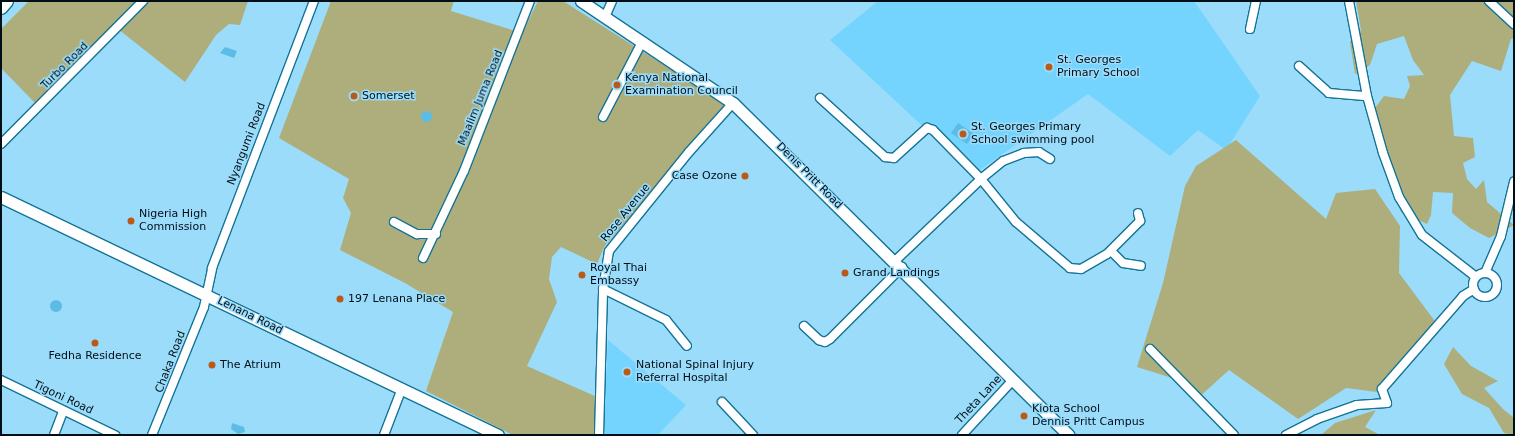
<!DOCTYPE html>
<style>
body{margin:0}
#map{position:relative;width:1515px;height:436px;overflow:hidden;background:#9bdcfa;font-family:"DejaVu Sans",sans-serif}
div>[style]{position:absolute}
.built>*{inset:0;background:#75d4fe}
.green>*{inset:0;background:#adae7c}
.water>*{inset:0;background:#5dbce5}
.round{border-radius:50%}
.roads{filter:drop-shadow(1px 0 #147496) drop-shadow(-1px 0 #147496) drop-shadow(0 1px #147496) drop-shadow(0 -1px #147496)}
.street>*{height:8px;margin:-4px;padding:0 4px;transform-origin:4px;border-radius:4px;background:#fff}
.street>.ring{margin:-4px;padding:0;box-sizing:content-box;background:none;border:8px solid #fff;border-radius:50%}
.secondary>*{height:11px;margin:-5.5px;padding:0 5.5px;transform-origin:5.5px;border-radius:5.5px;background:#fff}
.dots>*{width:11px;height:11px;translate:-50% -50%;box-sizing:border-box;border:2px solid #9bdcfa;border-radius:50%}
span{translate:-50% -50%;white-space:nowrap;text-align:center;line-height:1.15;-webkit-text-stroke:3px #9bdcfa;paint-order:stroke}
.poi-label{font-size:11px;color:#000e18}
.left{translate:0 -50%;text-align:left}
.right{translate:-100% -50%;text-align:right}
.street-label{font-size:11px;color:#000e18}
.frame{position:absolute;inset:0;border:2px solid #000e18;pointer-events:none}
</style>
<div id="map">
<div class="built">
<div style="clip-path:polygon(878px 1px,1194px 1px,1260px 96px,1226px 150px,1198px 130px,1170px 156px,1088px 94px,974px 174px,830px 40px)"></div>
<div style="clip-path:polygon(608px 340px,686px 405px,658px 435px,603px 435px)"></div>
</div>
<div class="green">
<div style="clip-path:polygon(29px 1px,248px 1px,240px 25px,229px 24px,216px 35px,185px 82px,113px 25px,35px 103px,1px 68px,1px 29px)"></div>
<div style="clip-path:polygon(331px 1px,454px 1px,451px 11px,522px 33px,538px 1px,563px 1px,727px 105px,604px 247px,597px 264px,561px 247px,552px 257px,549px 279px,557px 302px,527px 366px,597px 397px,595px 435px,513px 435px,426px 391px,453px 312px,405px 283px,340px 250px,351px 213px,343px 198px,349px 179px,279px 138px)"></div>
<div style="clip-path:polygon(1356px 1px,1514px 1px,1514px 38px,1511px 39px,1501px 71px,1472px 61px,1450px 95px,1454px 136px,1473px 138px,1475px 157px,1463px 163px,1467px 179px,1476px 189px,1484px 180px,1487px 202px,1514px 225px,1489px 238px,1470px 228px,1452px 213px,1453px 193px,1433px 192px,1431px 215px,1427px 224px,1401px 212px,1381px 162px,1380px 131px,1375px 108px,1384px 96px,1404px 99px,1410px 86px,1407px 76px,1424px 75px,1413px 60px,1404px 36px,1377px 44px,1370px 65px,1355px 74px,1350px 42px,1361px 30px)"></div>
<div style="clip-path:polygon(1236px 140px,1326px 219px,1336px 193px,1375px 189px,1400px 226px,1399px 273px,1437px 324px,1377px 392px,1346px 388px,1298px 419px,1229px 370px,1197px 399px,1172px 378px,1137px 367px,1163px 283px,1185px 186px,1196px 166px)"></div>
<div style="clip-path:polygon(1453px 347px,1471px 366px,1498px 381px,1484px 388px,1503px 409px,1514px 418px,1514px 435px,1504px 433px,1489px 408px,1462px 394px,1444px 364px)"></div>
<div style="clip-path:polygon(1376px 410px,1365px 427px,1380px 435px,1321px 435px,1335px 423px)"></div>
</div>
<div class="water">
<div style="clip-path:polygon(225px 47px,237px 51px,234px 58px,220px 53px)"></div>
<div class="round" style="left:420.5px;top:110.5px;width:11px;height:11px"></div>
<div style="clip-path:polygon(958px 123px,974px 134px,967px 144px,951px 133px)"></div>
<div class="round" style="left:50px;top:300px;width:12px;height:12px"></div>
<div style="clip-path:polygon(232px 423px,244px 427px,245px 432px,238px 434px,231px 429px)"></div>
</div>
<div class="roads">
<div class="street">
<div style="left:1349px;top:1px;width:97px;rotate:79.3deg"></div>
<div style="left:1367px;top:96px;width:59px;rotate:74.3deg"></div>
<div style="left:1383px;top:153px;width:47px;rotate:70deg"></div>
<div style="left:1399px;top:197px;width:44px;rotate:58.8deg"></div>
<div style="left:1422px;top:235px;width:68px;rotate:37.9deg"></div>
<div style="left:1489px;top:1px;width:34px;rotate:43deg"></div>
<div style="left:605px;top:17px;width:17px;rotate:-66deg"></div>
<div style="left:1250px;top:29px;width:29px;rotate:-78deg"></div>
<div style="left:1299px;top:66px;width:40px;rotate:42deg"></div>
<div style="left:1329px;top:93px;width:38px;rotate:5deg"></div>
<div style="left:820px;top:98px;width:88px;rotate:42.2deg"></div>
<div style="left:885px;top:157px;width:9px;rotate:6deg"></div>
<div style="left:894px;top:158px;width:45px;rotate:-42.3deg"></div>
<div style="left:927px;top:128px;width:6px;rotate:18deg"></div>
<div style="left:933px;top:130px;width:69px;rotate:45.6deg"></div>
<div style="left:981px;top:179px;width:119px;rotate:136.4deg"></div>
<div style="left:603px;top:117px;width:85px;rotate:-62.5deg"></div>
<div style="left:1px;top:144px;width:202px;rotate:-45.2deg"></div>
<div style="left:1050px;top:159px;width:13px;rotate:-148deg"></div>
<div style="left:1039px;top:152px;width:15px;rotate:176deg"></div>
<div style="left:1024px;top:153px;width:22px;rotate:159deg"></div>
<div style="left:1003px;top:161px;width:28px;rotate:141deg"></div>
<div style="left:981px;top:179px;width:55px;rotate:50.9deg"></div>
<div style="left:1016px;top:222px;width:71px;rotate:40.4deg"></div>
<div style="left:1070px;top:268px;width:11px;rotate:5deg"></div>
<div style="left:1081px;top:269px;width:30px;rotate:-30deg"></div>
<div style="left:1107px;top:254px;width:47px;rotate:-45deg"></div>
<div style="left:1140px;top:221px;width:8px;rotate:-104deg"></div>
<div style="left:394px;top:222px;width:26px;rotate:28deg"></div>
<div style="left:417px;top:234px;width:19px"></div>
<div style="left:1111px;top:251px;width:17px;rotate:45deg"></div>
<div style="left:1123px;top:263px;width:18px;rotate:9deg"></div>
<div style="left:423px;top:258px;width:96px;rotate:-64.8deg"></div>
<div style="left:464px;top:171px;width:182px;rotate:-68.8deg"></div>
<div style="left:1485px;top:273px;width:40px;rotate:-66.6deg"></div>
<div style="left:1501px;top:236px;width:56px;rotate:-76.5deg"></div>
<div class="ring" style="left:1473px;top:273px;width:16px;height:16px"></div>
<div style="left:603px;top:289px;width:70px;rotate:26.2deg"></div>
<div style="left:666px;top:320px;width:33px;rotate:51deg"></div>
<div style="left:804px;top:326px;width:21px;rotate:43deg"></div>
<div style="left:819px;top:340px;width:6px;rotate:18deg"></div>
<div style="left:825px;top:342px;width:6px;rotate:-31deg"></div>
<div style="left:830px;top:339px;width:102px;rotate:-45deg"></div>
<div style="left:1150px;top:349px;width:120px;rotate:45.7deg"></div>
<div style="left:1px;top:380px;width:127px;rotate:25.8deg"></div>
<div style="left:722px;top:402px;width:45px;rotate:46.8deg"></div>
<div style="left:54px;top:435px;width:26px;rotate:-69deg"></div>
<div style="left:152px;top:435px;width:138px;rotate:-67.9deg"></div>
<div style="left:204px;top:307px;width:40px;rotate:-78deg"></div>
<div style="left:212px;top:268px;width:286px;rotate:-69.1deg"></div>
<div style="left:384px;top:435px;width:50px;rotate:-69deg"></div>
<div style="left:599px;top:435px;width:146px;rotate:-88.4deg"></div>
<div style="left:603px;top:289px;width:38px;rotate:-81deg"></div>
<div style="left:609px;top:251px;width:127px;rotate:-51.1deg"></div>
<div style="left:689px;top:152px;width:66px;rotate:-48.1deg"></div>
<div style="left:962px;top:435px;width:75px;rotate:-47.2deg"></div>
<div style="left:1286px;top:435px;width:35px;rotate:-27deg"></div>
<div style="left:1317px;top:419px;width:42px;rotate:-19.3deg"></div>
<div style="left:1357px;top:405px;width:30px;rotate:-4deg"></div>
<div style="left:1387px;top:403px;width:15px;rotate:-110deg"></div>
<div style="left:1382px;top:389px;width:123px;rotate:-48.9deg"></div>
<div style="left:1463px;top:296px;width:13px;rotate:-32deg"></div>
</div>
<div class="secondary">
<div style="left:581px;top:1px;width:183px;rotate:33.9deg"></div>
<div style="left:733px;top:103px;width:472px;rotate:44.7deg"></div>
<div style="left:1px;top:8px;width:9px;rotate:-49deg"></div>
<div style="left:1px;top:197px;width:551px;rotate:25.59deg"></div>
</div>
</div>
<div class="dots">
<div style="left:1049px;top:67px;background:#ba5a18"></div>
<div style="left:617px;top:85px;background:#ba5a18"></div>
<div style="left:354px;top:96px;background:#ba5a18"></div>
<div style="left:963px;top:134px;background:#ba5a18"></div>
<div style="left:745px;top:176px;background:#ba5a18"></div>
<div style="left:131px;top:221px;background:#ba5a18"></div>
<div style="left:845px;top:273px;background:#ba5a18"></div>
<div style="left:582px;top:275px;background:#ba5a18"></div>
<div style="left:340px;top:299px;background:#ba5a18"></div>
<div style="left:95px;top:343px;background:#ba5a18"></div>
<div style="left:212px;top:365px;background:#ba5a18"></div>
<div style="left:627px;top:372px;background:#ba5a18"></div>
<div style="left:1024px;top:416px;background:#ba5a18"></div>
</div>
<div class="poi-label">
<span class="left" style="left:1057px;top:67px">St. Georges<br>Primary School</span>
<span class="left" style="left:625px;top:85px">Kenya National<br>Examination Council</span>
<span class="left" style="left:362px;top:96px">Somerset</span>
<span class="left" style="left:971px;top:134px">St. Georges Primary<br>School swimming pool</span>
<span class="right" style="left:737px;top:176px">Case Ozone</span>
<span class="left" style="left:139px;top:221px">Nigeria High<br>Commission</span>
<span class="left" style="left:590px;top:275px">Royal Thai<br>Embassy</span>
<span class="left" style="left:853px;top:273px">Grand Landings</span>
<span class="left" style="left:348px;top:299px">197 Lenana Place</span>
<span style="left:95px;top:356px">Fedha Residence</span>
<span class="left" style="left:220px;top:365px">The Atrium</span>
<span class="left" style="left:636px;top:372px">National Spinal Injury<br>Referral Hospital</span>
<span class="left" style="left:1032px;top:416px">Kiota School<br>Dennis Pritt Campus</span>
</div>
<div class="street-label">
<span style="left:65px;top:66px;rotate:-45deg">Turbo Road</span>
<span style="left:481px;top:98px;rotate:-68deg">Maalim Juma Road</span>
<span style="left:247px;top:144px;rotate:-69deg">Nyangumi Road</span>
<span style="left:809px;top:176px;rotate:45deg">Denis Pritt Road</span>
<span style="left:626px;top:213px;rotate:-51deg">Rose Avenue</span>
<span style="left:250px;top:316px;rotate:26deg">Lenana Road</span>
<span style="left:171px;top:362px;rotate:-69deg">Chaka Road</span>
<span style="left:63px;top:398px;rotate:25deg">Tigoni Road</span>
<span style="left:979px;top:400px;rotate:-47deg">Theta Lane</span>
</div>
<div class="frame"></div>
</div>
